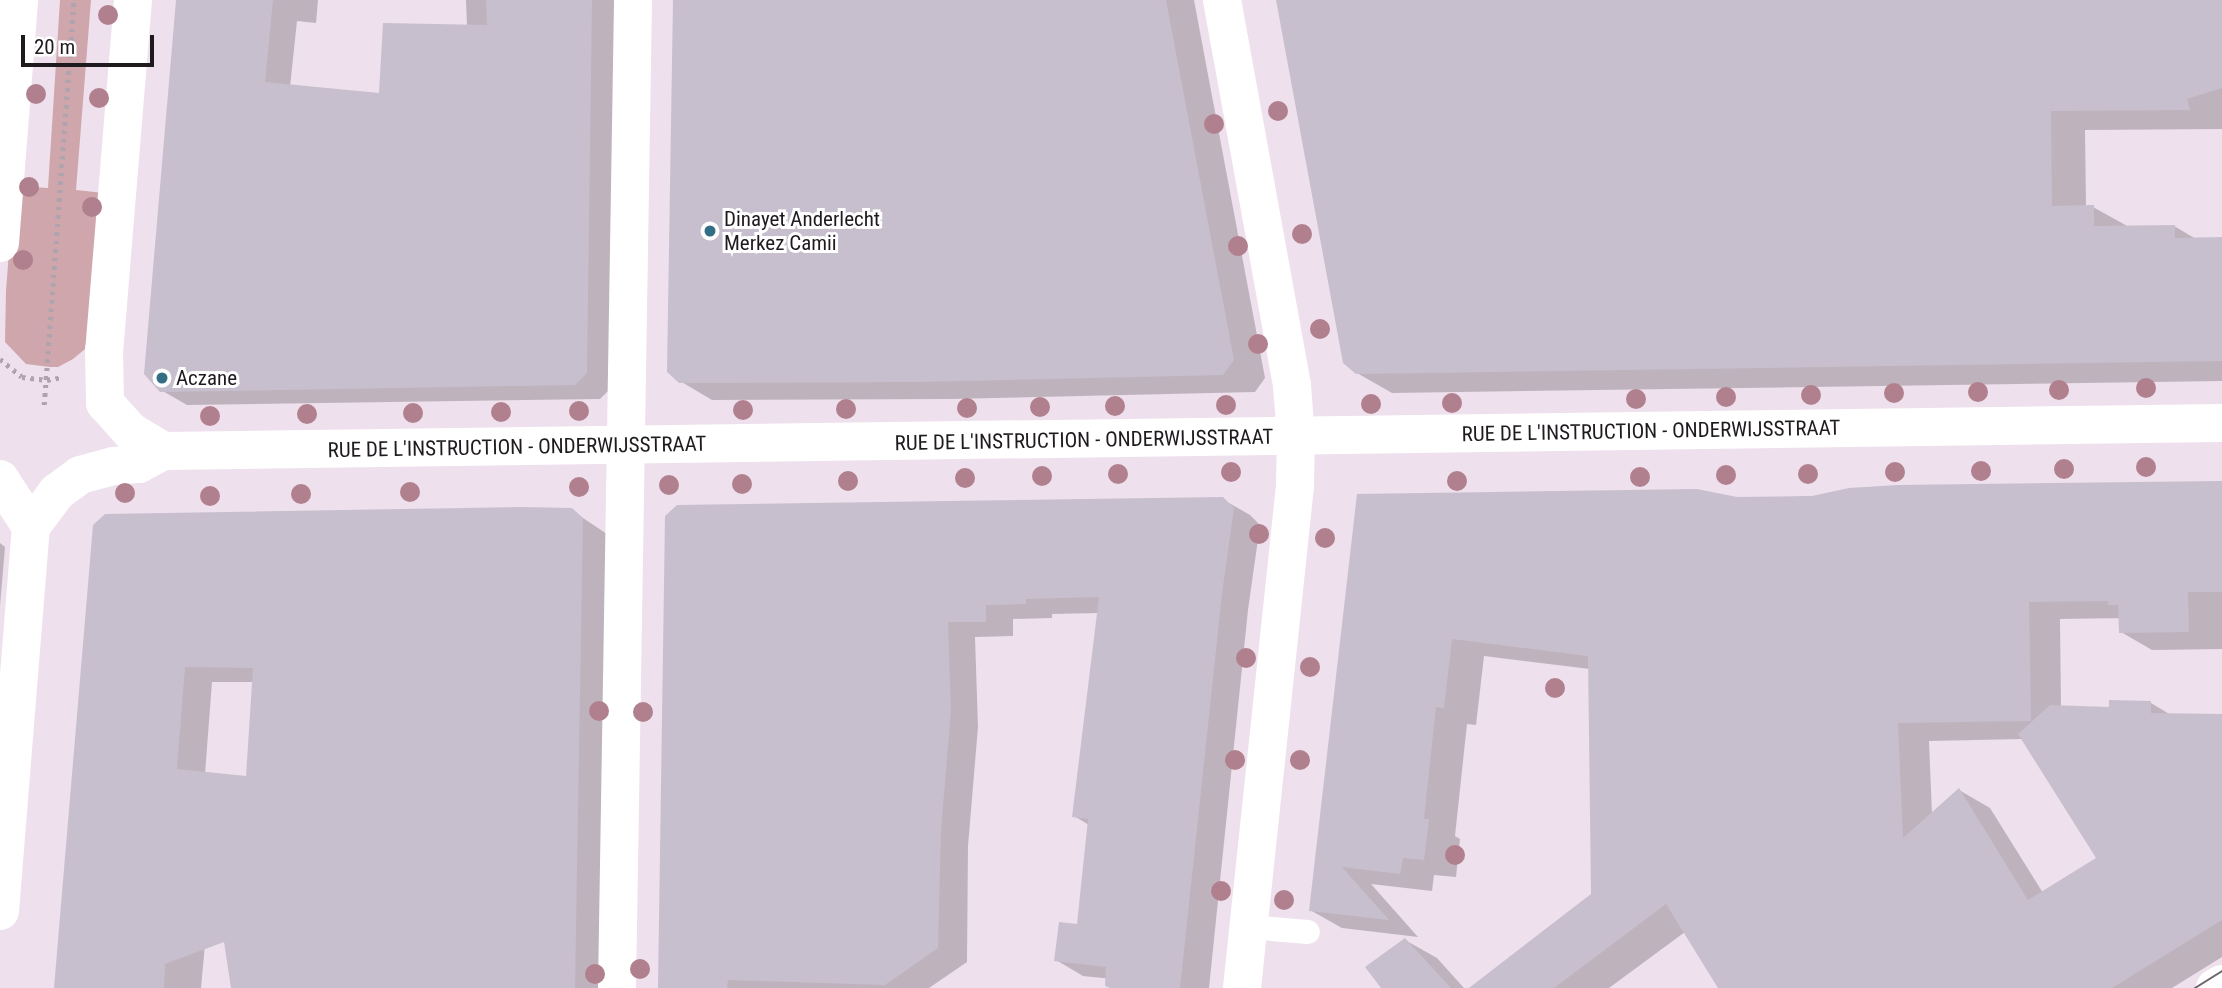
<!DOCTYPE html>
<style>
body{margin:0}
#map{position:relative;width:2222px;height:988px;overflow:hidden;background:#eee0ec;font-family:"Roboto Condensed",sans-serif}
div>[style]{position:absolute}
.green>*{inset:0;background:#cfa6ab}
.shadow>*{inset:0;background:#0003}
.building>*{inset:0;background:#c7bfce}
.path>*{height:4.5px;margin-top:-2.25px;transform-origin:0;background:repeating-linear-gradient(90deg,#afa4ad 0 3.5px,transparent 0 8.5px)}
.service>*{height:24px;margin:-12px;padding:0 12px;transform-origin:12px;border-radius:12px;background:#fff}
.minor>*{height:38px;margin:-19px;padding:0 19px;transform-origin:19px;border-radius:19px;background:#fff}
.tram>*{height:2px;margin:-1px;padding:0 1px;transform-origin:1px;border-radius:1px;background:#6e666d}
.trees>*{width:20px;height:20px;margin:-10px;border-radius:50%;background:#b1808e}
.dots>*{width:19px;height:19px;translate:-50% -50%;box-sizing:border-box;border:4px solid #fff;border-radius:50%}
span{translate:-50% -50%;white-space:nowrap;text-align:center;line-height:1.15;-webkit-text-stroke:6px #fff;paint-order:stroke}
.poi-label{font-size:21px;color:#1e1a1e}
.left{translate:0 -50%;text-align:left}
.street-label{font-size:21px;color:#1e1a1e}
.scale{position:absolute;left:21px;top:35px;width:133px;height:32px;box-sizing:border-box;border:4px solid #1e1a1e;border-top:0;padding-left:9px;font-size:21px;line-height:24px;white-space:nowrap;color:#1e1a1e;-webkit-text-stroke:5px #fff;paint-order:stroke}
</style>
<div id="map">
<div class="green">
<div style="clip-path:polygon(60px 0,91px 0,76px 190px,104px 193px,91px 331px,85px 349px,73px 359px,58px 367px,50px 367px,26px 364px,5px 342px,6px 291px,14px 186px,48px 188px)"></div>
</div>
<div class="shadow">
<div style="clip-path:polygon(178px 0,318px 0,316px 23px,297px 21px,290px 87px,381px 95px,467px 26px,466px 0,617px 0,612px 387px,600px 399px,187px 405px,161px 390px)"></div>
<div style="clip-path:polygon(674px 0,1194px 0,1265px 378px,1255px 392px,951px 399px,712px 400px,680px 381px)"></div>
<div style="clip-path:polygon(1277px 0,2222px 0,2222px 129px,2085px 130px,2086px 207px,2093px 207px,2129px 227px,2174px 226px,2196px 239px,2222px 239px,2222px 381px,1392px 393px,1357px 373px)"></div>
<div style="clip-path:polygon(evenodd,2222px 482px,2222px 649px,2152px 650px,2121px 632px,2120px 618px,2060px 619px,2061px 707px,2111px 709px,2151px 703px,2171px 715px,2222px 715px,2222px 957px,2172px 988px,1720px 988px,1685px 932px,1609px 988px,1472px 988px,1593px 895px,1590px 669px,1484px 656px,1476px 725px,1467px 724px,1455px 836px,1460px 839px,1456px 877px,1434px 875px,1432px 891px,1371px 884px,1418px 937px,1342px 928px,1310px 910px,1358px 495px,1737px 499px,2222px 482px,2023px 739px,2098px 859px,2043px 893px,1990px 808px,1959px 790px,1932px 814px,1929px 741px,2023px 739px)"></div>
<div style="clip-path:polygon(1222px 499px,1250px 515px,1260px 525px,1248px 610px,1209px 988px,1111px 988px,1122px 980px,1083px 976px,1056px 960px,1079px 926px,1089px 825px,1074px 816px,1099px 613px,1052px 614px,1052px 618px,1013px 619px,1013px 636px,975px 637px,978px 727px,968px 846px,967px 962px,929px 988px,659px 988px,666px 517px)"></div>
<div style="clip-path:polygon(evenodd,571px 510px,610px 536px,602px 988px,233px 988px,212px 867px,201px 988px,56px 988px,95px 526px,571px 510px,212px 682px,253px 682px,247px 778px,205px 774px,212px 682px)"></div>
<div style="clip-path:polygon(0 543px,5px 547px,0 606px)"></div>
<div style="clip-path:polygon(1405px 940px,1437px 958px,1464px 988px,1383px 988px)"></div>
</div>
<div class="building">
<div style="clip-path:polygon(176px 0,273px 0,265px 82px,379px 93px,383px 23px,487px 25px,486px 0,592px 0,587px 373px,575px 385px,160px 392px,144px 374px)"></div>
<div style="clip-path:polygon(673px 0,1166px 0,1234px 360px,1223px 375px,918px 382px,679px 383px,667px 372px)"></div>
<div style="clip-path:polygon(1276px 0,2222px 0,2222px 88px,2187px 99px,2190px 110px,2051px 111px,2052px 206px,2094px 205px,2094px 226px,2175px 225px,2175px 238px,2222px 237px,2222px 361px,1356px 374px,1343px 363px)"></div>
<div style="clip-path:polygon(2222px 481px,2222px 592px,2188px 592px,2189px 632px,2119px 633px,2118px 605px,2108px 605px,2108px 601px,2029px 602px,2031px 721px,1898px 723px,1903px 838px,1959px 788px,2028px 900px,2096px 858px,2018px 734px,2050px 705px,2109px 707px,2109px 700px,2151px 701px,2151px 713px,2222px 714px,2222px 920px,2112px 988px,1718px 988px,1666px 904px,1554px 988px,1469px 988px,1591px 894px,1588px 656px,1452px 639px,1444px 708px,1436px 707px,1424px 819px,1429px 819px,1424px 860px,1403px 858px,1400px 874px,1342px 867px,1389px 920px,1309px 911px,1357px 494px,1697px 489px,1737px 497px,1812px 496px,1849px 488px,1898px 485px)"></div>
<div style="clip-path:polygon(1223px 497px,1234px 508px,1222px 594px,1180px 988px,1110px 988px,1105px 986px,1106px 967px,1054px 961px,1059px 922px,1077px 924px,1088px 819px,1072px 817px,1099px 597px,1026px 599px,1026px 604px,986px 605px,986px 622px,948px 622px,951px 710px,941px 830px,938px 948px,885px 985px,728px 980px,727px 988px,658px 988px,665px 516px,677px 505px)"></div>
<div style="clip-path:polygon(evenodd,522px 507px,572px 508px,583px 518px,575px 988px,231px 988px,224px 942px,165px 964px,164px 988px,54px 988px,93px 525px,105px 514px,522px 507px,185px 667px,253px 668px,246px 776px,177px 769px,185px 667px)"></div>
<div style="clip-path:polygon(1405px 938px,1451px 988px,1381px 988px,1365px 967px)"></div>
</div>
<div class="path">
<div style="left:0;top:359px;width:28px;rotate:39deg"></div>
<div style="left:22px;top:377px;width:25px;rotate:7deg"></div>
<div style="left:47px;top:380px;width:15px;rotate:-11deg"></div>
<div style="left:44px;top:405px;width:406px;rotate:-85.8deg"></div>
</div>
<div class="service">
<div style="left:1248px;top:927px;width:60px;rotate:4.8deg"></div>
</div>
<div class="minor">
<div style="left:133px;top:0;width:351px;rotate:94.7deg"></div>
<div style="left:104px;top:350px;width:53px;rotate:88.9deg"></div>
<div style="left:105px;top:403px;width:38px;rotate:48deg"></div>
<div style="left:130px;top:431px;width:39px;rotate:31deg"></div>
<div style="left:1222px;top:0;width:392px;rotate:79.7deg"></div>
<div style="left:1292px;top:386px;width:51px;rotate:85.5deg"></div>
<div style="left:1296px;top:437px;width:49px;rotate:91.2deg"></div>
<div style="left:1295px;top:486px;width:505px;rotate:96.03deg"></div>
<div style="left:0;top:243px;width:244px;rotate:-85.5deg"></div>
<div style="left:0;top:479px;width:57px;rotate:57.1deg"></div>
<div style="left:31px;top:527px;width:44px;rotate:-53.4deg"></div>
<div style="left:57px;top:492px;width:29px;rotate:-36deg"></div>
<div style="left:80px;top:475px;width:35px;rotate:-15deg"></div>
<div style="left:114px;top:466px;width:25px;rotate:-5deg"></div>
<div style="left:139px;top:464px;width:27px;rotate:-28deg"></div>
<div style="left:163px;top:451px;width:2059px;rotate:-0.78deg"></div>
<div style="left:0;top:911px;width:385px;rotate:-85.4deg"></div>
<div style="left:617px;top:988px;width:988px;rotate:-89.07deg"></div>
<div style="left:2215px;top:988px;width:8px;rotate:-30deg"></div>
</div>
<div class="tram">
<div style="left:2195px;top:988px;width:32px;rotate:-32deg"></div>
</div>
<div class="trees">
<div style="left:108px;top:15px"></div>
<div style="left:36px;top:94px"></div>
<div style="left:99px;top:98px"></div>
<div style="left:1278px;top:111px"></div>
<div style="left:1214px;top:124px"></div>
<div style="left:29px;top:187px"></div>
<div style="left:92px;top:207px"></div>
<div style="left:1302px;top:234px"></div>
<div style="left:1238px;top:246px"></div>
<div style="left:23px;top:260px"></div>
<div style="left:1320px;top:329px"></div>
<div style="left:1258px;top:344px"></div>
<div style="left:2146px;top:388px"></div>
<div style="left:2059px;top:390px"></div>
<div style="left:1978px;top:392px"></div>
<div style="left:1894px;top:393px"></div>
<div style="left:1811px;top:395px"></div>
<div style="left:1726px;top:397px"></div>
<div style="left:1636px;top:399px"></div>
<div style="left:1452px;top:403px"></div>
<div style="left:1371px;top:404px"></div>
<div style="left:1226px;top:405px"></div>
<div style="left:1115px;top:406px"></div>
<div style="left:1040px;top:407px"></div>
<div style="left:967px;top:408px"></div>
<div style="left:846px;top:409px"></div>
<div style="left:743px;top:410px"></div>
<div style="left:579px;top:411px"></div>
<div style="left:501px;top:412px"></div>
<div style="left:413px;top:413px"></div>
<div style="left:307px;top:414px"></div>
<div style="left:210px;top:416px"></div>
<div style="left:2146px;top:467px"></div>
<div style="left:2064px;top:469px"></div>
<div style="left:1981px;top:471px"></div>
<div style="left:1231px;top:472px"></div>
<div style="left:1895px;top:472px"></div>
<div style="left:1118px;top:474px"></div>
<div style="left:1808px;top:474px"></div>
<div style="left:1726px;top:475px"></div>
<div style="left:1042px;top:476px"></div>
<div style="left:1640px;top:477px"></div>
<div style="left:965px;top:478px"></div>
<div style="left:848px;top:481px"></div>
<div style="left:1457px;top:481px"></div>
<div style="left:742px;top:484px"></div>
<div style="left:669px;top:485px"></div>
<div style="left:579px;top:487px"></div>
<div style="left:410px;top:492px"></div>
<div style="left:125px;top:493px"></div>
<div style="left:301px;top:494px"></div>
<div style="left:210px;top:496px"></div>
<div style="left:1259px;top:534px"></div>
<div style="left:1325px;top:538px"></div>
<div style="left:1246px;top:658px"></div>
<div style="left:1310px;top:667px"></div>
<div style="left:1555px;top:688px"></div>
<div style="left:599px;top:711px"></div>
<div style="left:643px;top:712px"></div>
<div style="left:1235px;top:760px"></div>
<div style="left:1300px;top:760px"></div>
<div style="left:1455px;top:855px"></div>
<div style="left:1221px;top:891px"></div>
<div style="left:1284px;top:900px"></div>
<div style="left:640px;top:969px"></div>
<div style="left:595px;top:974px"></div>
</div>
<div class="dots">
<div style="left:710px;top:231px;background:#336d86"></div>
<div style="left:162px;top:378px;background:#336d86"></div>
</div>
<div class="poi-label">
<span class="left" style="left:724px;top:231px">Dinayet Anderlecht<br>Merkez Camii</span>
<span class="left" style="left:176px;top:378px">Aczane</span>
</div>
<div class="street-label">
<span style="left:1651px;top:431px;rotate:-1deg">RUE DE L'INSTRUCTION - ONDERWIJSSTRAAT</span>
<span style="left:1084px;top:440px;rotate:-1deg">RUE DE L'INSTRUCTION - ONDERWIJSSTRAAT</span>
<span style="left:517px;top:447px;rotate:-1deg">RUE DE L'INSTRUCTION - ONDERWIJSSTRAAT</span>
</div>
<div class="scale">20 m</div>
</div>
